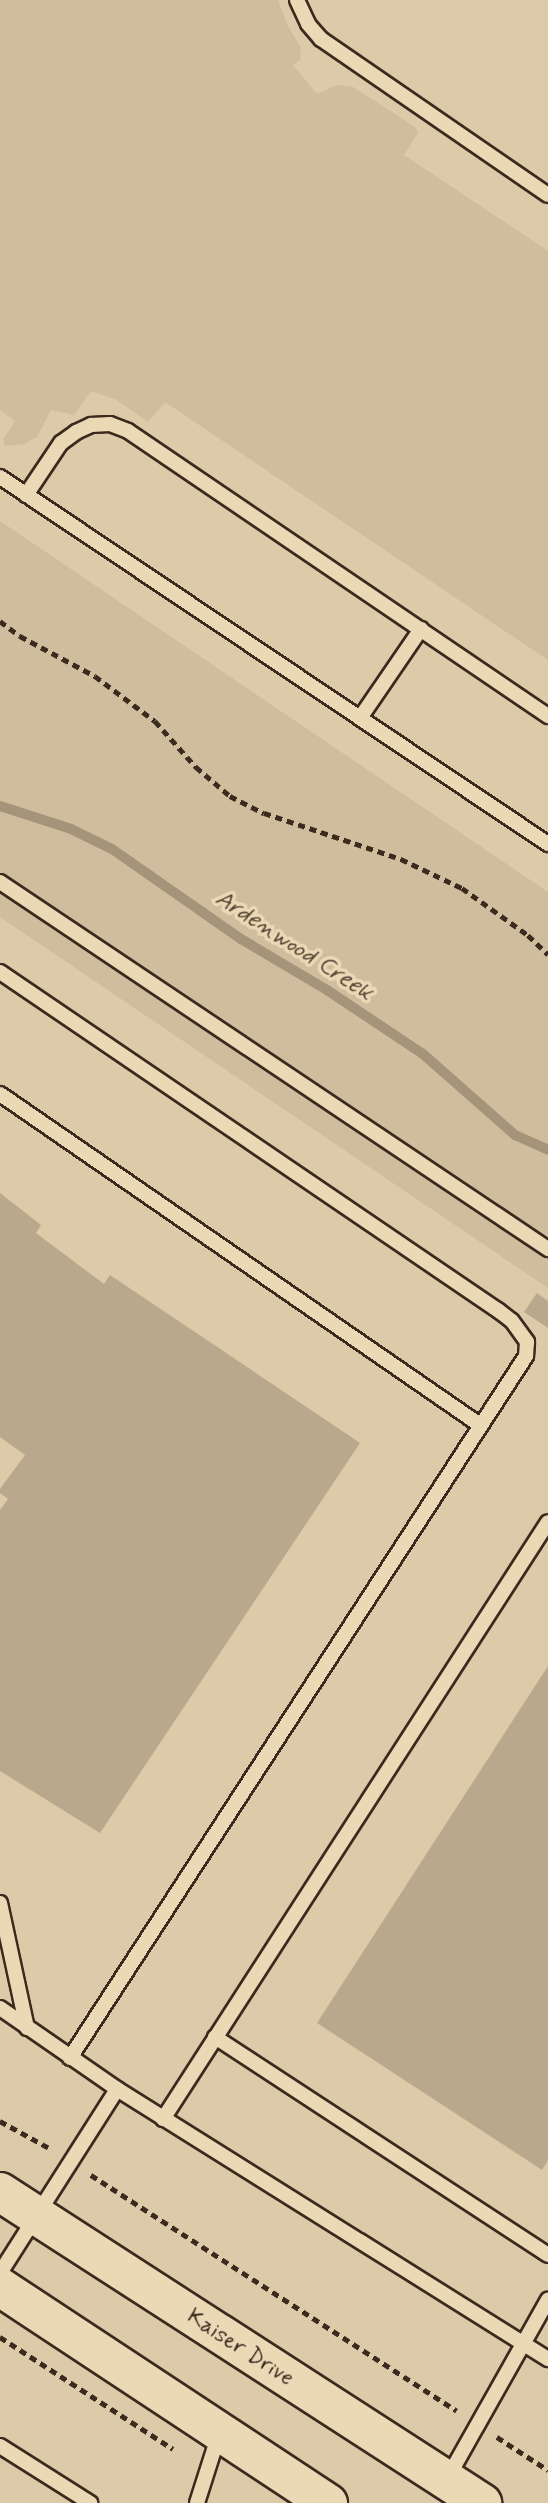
<!DOCTYPE html>
<style>
body{margin:0}
#map{position:relative;width:548px;height:2503px;overflow:hidden;background:#ebd9b6;font-family:Mynerve,sans-serif}
div>[style]{position:absolute}
.built>*{inset:0;background:#dccaa9}
.green>*{inset:0;background:#cfbd9d}
.stream>*{height:10px;margin:-5px;padding:0 5px;transform-origin:5px;border-radius:5px;background:#a5937a}
.building>*{inset:0;background:#baa88c}
.path>*{height:4.5px;margin-top:-2.25px;transform-origin:0;background:repeating-linear-gradient(90deg,#3b2a1e 0 7px,transparent 0 12px)}
.roads{filter:drop-shadow(2px 0 #3b2a1e) drop-shadow(-2px 0 #3b2a1e) drop-shadow(0 2px #3b2a1e) drop-shadow(0 -2px #3b2a1e)}
.lane>*{height:14px;margin:-7px;padding:0 7px;transform-origin:7px;border-radius:7px;background:#ebd9b6}
.secondary>*{height:38px;margin:-19px;padding:0 19px;transform-origin:19px;border-radius:19px;background:#ebd9b6}
span{translate:-50% -50%;white-space:nowrap;text-align:center;line-height:1.15;-webkit-text-stroke:7px #ebd9b6;paint-order:stroke}
.street-label{font-size:23px;color:#3b2a1e}
.water-label{font-size:24px;color:#564435;font-style:italic}
</style>
<div id="map">
<div class="built">
<div style="clip-path:polygon(0 0,548px 0,548px 2503px,0 2503px)"></div>
</div>
<div class="green">
<div style="clip-path:polygon(0 0,278px 0,287px 24px,301px 48px,300px 60px,293px 65px,317px 94px,337px 85px,353px 87px,415px 127px,418px 133px,404px 155px,548px 251px,548px 660px,165px 402px,148px 422px,117px 400px,91px 391px,74px 415px,51px 410px,37px 437px,24px 444px,5px 446px,3px 440px,15px 421px,0 410px)"></div>
<div style="clip-path:polygon(0 521px,548px 892px,548px 1288px,0 917px)"></div>
</div>
<div class="stream">
<div style="left:0;top:806px;width:75px;rotate:17.9deg"></div>
<div style="left:71px;top:829px;width:46px;rotate:26deg"></div>
<div style="left:112px;top:849px;width:157px;rotate:34.9deg"></div>
<div style="left:241px;top:939px;width:100px;rotate:30.7deg"></div>
<div style="left:327px;top:990px;width:115px;rotate:33.7deg"></div>
<div style="left:423px;top:1054px;width:123px;rotate:41.4deg"></div>
<div style="left:515px;top:1135px;width:36px;rotate:24deg"></div>
</div>
<div class="building">
<div style="clip-path:polygon(0 1193px,41px 1225px,36px 1233px,104px 1284px,110px 1275px,360px 1443px,100px 1833px,0 1771px,0 1510px,8px 1499px,0 1493px,0 1489px,25px 1455px,0 1437px)"></div>
<div style="clip-path:polygon(537px 1293px,548px 1301px,548px 1328px,524px 1312px)"></div>
<div style="clip-path:polygon(548px 1666px,548px 2160px,542px 2170px,317px 2023px)"></div>
</div>
<div class="path">
<div style="left:0;top:621px;width:25px;rotate:37deg"></div>
<div style="left:20px;top:636px;width:85px;rotate:28.1deg"></div>
<div style="left:95px;top:676px;width:75px;rotate:36.9deg"></div>
<div style="left:155px;top:721px;width:62px;rotate:48.3deg"></div>
<div style="left:196px;top:767px;width:45px;rotate:40.5deg"></div>
<div style="left:230px;top:796px;width:38px;rotate:27deg"></div>
<div style="left:264px;top:813px;width:145px;rotate:18.6deg"></div>
<div style="left:401px;top:859px;width:68px;rotate:25.4deg"></div>
<div style="left:462px;top:888px;width:81px;rotate:35.5deg"></div>
<div style="left:528px;top:935px;width:28px;rotate:44deg"></div>
<div style="left:0;top:2121px;width:58px;rotate:28.8deg"></div>
<div style="left:91px;top:2175px;width:435px;rotate:32.8deg"></div>
<div style="left:0;top:2337px;width:206px;rotate:32.9deg"></div>
<div style="left:497px;top:2437px;width:61px;rotate:32.9deg"></div>
</div>
<div class="roads">
<div class="lane">
<div style="left:297px;top:0;width:26px;rotate:65deg"></div>
<div style="left:308px;top:24px;width:20px;rotate:49deg"></div>
<div style="left:321px;top:39px;width:275px;rotate:34.5deg"></div>
<div style="left:0;top:477px;width:660px;rotate:33.81deg"></div>
<div style="left:26px;top:495px;width:63px;rotate:-56.1deg"></div>
<div style="left:61px;top:443px;width:19px;rotate:-36deg"></div>
<div style="left:76px;top:432px;width:17px;rotate:-25deg"></div>
<div style="left:91px;top:425px;width:19px;rotate:-3deg"></div>
<div style="left:110px;top:424px;width:19px;rotate:21deg"></div>
<div style="left:128px;top:431px;width:508px;rotate:34.16deg"></div>
<div style="left:360px;top:718px;width:108px;rotate:-55.6deg"></div>
<div style="left:0;top:882px;width:660px;rotate:33.81deg"></div>
<div style="left:0;top:972px;width:603px;rotate:34.19deg"></div>
<div style="left:499px;top:1311px;width:16px;rotate:38deg"></div>
<div style="left:512px;top:1321px;width:26px;rotate:54deg"></div>
<div style="left:527px;top:1342px;width:14px;rotate:94deg"></div>
<div style="left:526px;top:1356px;width:837px;rotate:123.01deg"></div>
<div style="left:0;top:1094px;width:583px;rotate:34.59deg"></div>
<div style="left:0;top:1903px;width:128px;rotate:77.8deg"></div>
<div style="left:0;top:2008px;width:142px;rotate:34.7deg"></div>
<div style="left:117px;top:2089px;width:509px;rotate:32.07deg"></div>
<div style="left:215px;top:2037px;width:398px;rotate:33.2deg"></div>
<div style="left:163px;top:2119px;width:710px;rotate:-57.18deg"></div>
<div style="left:0;top:2273px;width:218px;rotate:-57.5deg"></div>
<div style="left:0;top:2446px;width:107px;rotate:32.3deg"></div>
<div style="left:447px;top:2479px;width:206px;rotate:-60.6deg"></div>
<div style="left:197px;top:2503px;width:72px;rotate:-72.3deg"></div>
</div>
<div class="secondary">
<div style="left:0;top:2192px;width:574px;rotate:32.83deg"></div>
<div style="left:0;top:2287px;width:393px;rotate:33.4deg"></div>
</div>
</div>
<div class="street-label">
<span style="left:240px;top:2348px;rotate:33deg">Kaiser Drive</span>
</div>
<div class="water-label">
<span style="left:294px;top:946px;rotate:33deg">Ardenwood Creek</span>
</div>
</div>
